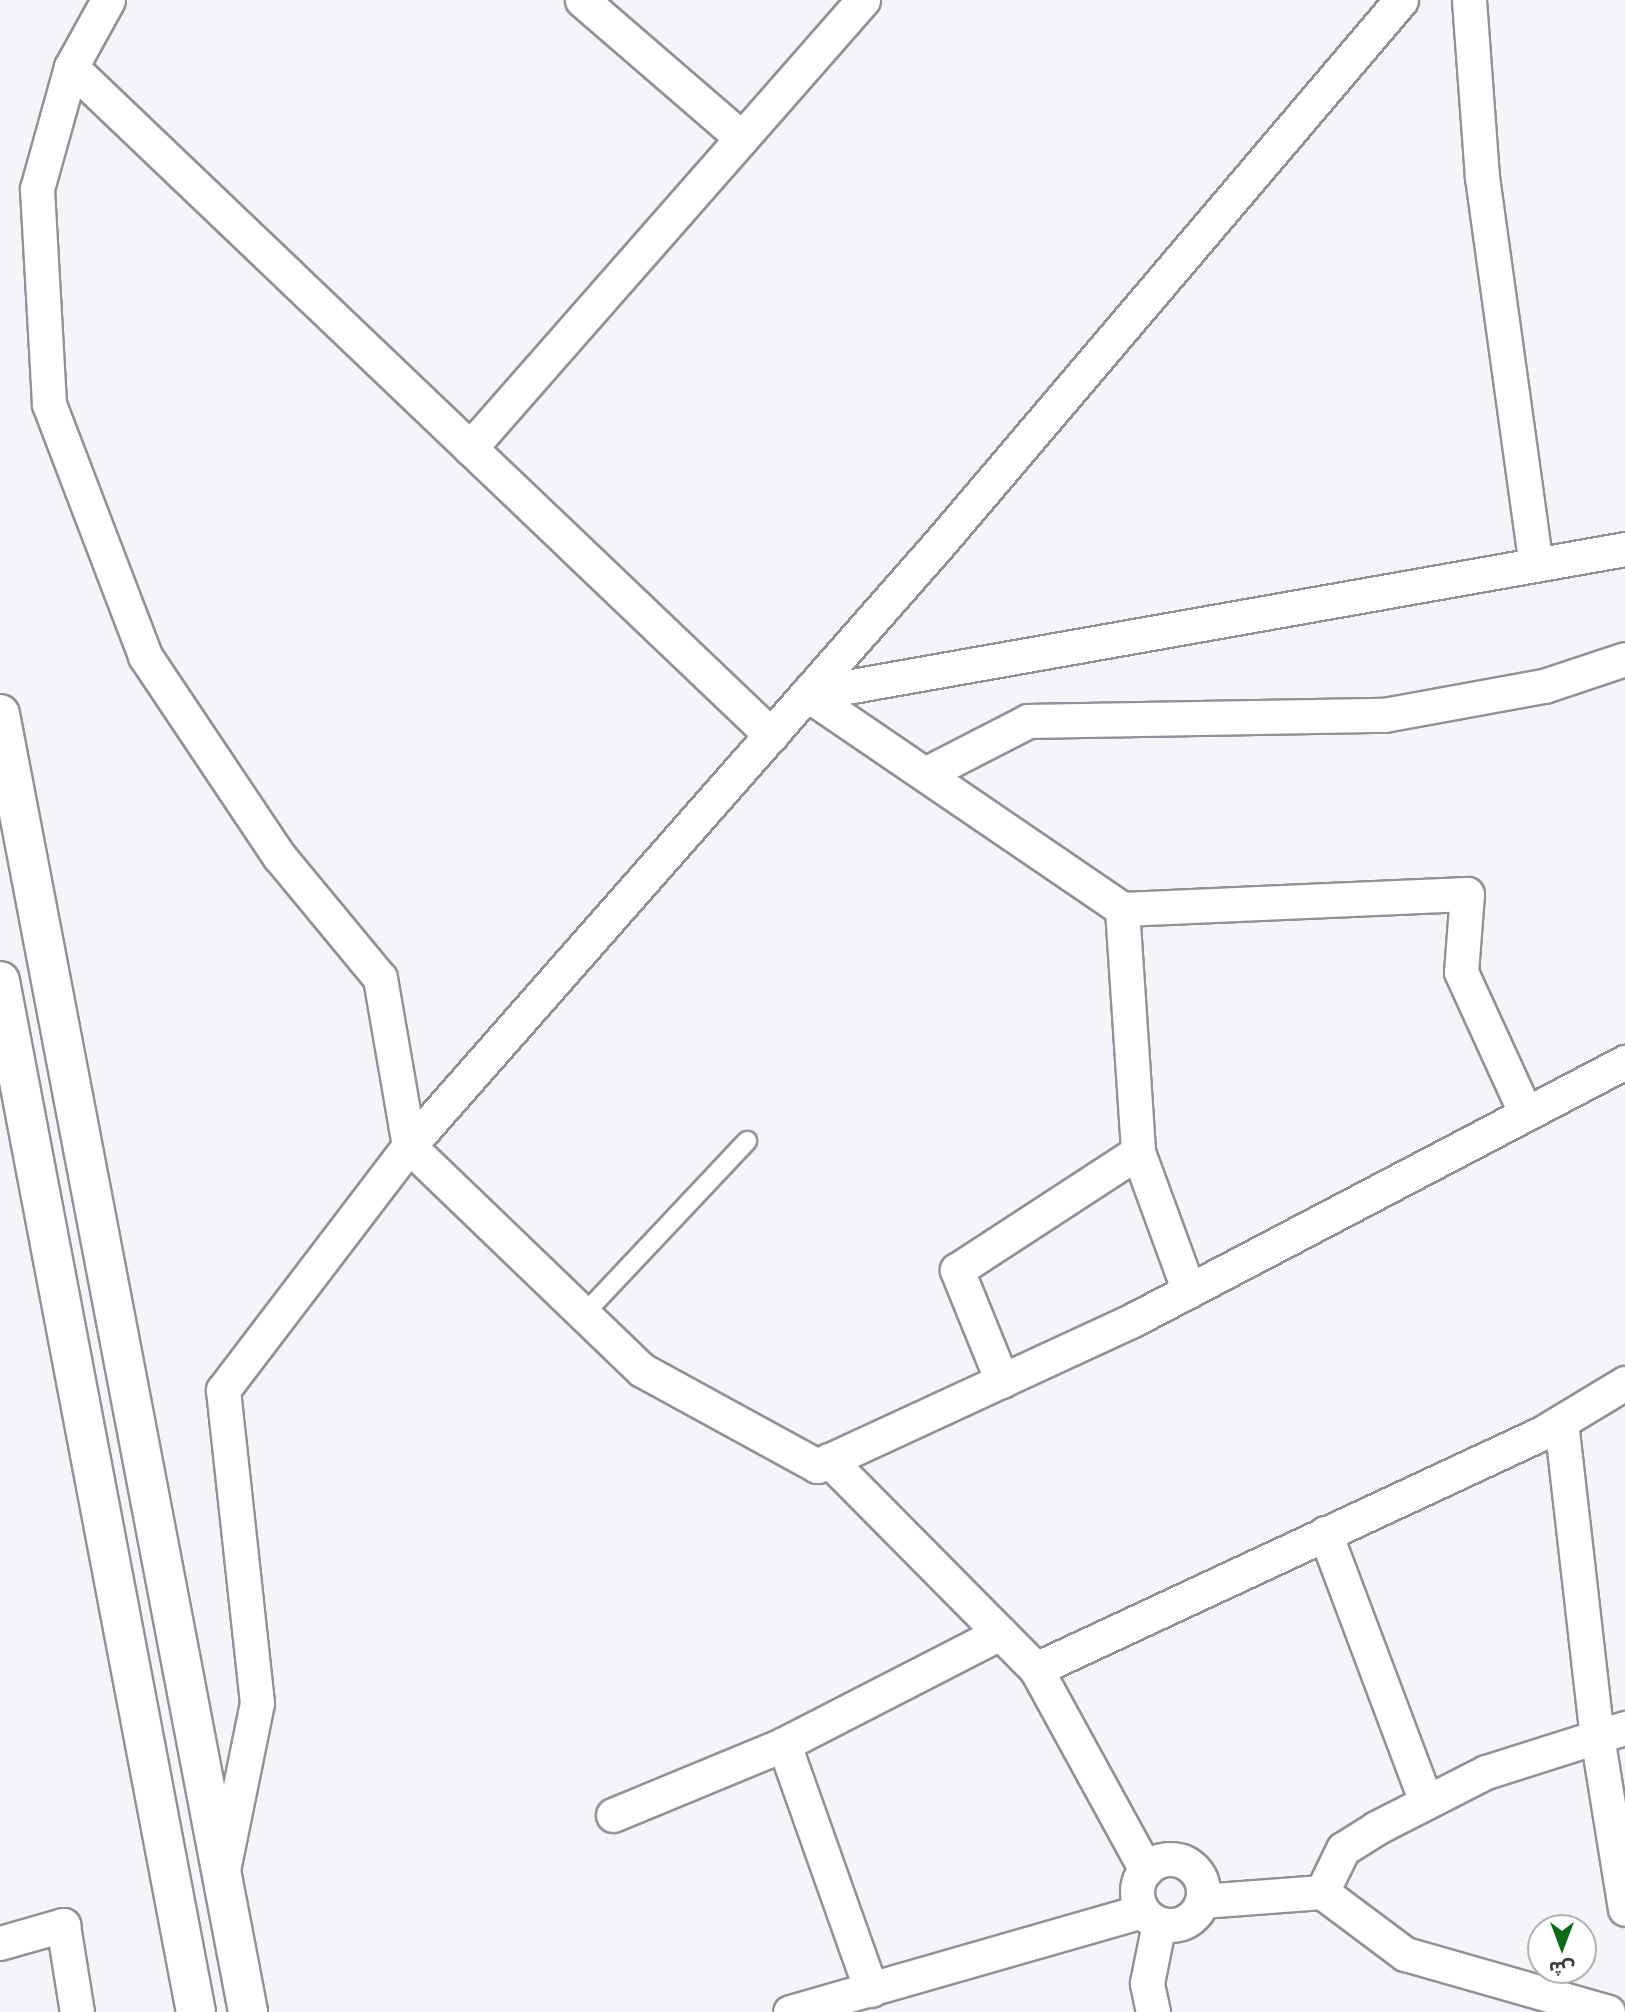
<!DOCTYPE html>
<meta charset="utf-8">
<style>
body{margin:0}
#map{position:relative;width:1625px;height:2012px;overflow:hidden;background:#f3f5f9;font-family:Jost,"Noto Sans Arabic",sans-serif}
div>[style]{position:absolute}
.roads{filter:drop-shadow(2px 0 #909296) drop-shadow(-2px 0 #909296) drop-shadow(0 2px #909296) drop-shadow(0 -2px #909296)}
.service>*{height:18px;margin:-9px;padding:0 9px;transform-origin:9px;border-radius:9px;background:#fff}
.minor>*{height:33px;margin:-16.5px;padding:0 16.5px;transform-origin:16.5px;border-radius:16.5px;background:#fff}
.minor>.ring{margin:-16.5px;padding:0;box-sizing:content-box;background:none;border:33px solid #fff;border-radius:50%}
.tertiary>*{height:38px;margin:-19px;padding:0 19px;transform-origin:19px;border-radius:19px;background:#fff}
span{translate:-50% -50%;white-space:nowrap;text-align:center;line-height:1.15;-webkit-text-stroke:5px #fff;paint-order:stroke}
.north{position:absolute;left:1527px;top:1914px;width:70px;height:70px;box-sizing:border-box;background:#fff;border:2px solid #b1b1b1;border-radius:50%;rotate:180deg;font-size:19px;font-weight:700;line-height:28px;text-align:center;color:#3b3c3d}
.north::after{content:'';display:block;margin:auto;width:24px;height:32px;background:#0c6b16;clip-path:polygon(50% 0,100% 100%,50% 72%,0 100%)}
</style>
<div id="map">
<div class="roads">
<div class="service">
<div style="left:584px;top:1314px;width:238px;rotate:-46.7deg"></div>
</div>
<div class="minor">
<div style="left:108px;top:0;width:77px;rotate:118.9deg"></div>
<div style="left:71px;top:67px;width:127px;rotate:105.6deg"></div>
<div style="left:37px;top:189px;width:215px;rotate:86.8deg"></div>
<div style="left:49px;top:404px;width:270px;rotate:69.1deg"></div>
<div style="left:145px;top:656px;width:241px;rotate:56.2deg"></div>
<div style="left:279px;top:856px;width:158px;rotate:50.4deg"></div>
<div style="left:380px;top:978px;width:170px;rotate:80.2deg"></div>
<div style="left:409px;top:1146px;width:323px;rotate:43.9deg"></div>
<div style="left:642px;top:1370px;width:200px;rotate:28.7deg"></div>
<div style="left:817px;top:1466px;width:346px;rotate:-24.8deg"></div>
<div style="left:1131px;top:1321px;width:558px;rotate:-27.67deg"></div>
<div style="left:582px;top:0;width:211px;rotate:40.8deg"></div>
<div style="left:1469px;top:0;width:177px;rotate:85.8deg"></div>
<div style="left:1482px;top:177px;width:391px;rotate:82.1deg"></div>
<div style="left:71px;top:67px;width:968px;rotate:43.66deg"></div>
<div style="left:470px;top:448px;width:596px;rotate:-48.74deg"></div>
<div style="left:807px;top:694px;width:831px;rotate:-10.05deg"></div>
<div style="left:807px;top:694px;width:381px;rotate:34.3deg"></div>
<div style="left:1122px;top:909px;width:244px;rotate:86.2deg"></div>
<div style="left:1138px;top:1152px;width:148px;rotate:69.9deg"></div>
<div style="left:925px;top:774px;width:116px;rotate:-27.2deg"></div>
<div style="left:1028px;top:721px;width:356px;rotate:-1deg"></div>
<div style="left:1384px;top:715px;width:163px;rotate:-10.3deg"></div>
<div style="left:1544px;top:686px;width:85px;rotate:-18.4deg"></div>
<div style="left:1122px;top:909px;width:345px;rotate:-2.5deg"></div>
<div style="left:1467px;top:894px;width:78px;rotate:94.4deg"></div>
<div style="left:1461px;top:972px;width:156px;rotate:65.4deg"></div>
<div style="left:1002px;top:1381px;width:120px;rotate:-112.1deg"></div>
<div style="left:957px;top:1270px;width:216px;rotate:-33.1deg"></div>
<div style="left:1561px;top:1422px;width:316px;rotate:83.5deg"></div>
<div style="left:1597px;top:1736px;width:175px;rotate:80.8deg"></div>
<div style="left:829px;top:1460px;width:294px;rotate:45.3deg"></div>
<div style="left:1036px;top:1669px;width:229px;rotate:61.3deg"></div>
<div style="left:1325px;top:1533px;width:287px;rotate:69.4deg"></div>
<div style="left:1036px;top:1669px;width:558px;rotate:-25deg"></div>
<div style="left:1542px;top:1433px;width:97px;rotate:-31.1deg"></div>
<div style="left:613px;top:1815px;width:185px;rotate:-22.5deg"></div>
<div class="ring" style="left:1137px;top:1859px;width:33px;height:33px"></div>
<div style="left:223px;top:1870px;width:170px;rotate:-78.5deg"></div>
<div style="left:257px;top:1703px;width:315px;rotate:-96.2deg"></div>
<div style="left:223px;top:1390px;width:307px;rotate:-52.7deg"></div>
<div style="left:409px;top:1146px;width:801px;rotate:-48.65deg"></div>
<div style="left:938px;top:545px;width:715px;rotate:-49.65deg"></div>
<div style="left:1322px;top:1892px;width:48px;rotate:-64deg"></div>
<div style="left:1343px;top:1849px;width:39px;rotate:-32deg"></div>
<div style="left:1376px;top:1828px;width:123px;rotate:-27deg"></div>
<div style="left:1486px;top:1772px;width:146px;rotate:-17.6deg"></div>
<div style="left:1202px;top:1901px;width:120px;rotate:-4.3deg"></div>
<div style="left:1322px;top:1892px;width:104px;rotate:36.8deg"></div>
<div style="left:1405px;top:1954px;width:211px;rotate:15.9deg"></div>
<div style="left:0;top:1943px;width:66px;rotate:-15.9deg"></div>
<div style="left:63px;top:1925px;width:88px;rotate:80.9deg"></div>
<div style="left:871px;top:1990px;width:261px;rotate:-109.5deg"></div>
<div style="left:784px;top:1744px;width:243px;rotate:-27.2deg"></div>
<div style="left:790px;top:2012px;width:366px;rotate:-16deg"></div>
<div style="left:1153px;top:2012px;width:30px;rotate:-102deg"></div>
<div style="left:1147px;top:1983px;width:61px;rotate:-78.7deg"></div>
</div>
<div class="tertiary">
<div style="left:0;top:714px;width:1321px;rotate:79.18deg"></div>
<div style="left:0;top:981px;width:1049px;rotate:79.24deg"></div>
</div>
</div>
<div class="north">ش</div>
</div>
